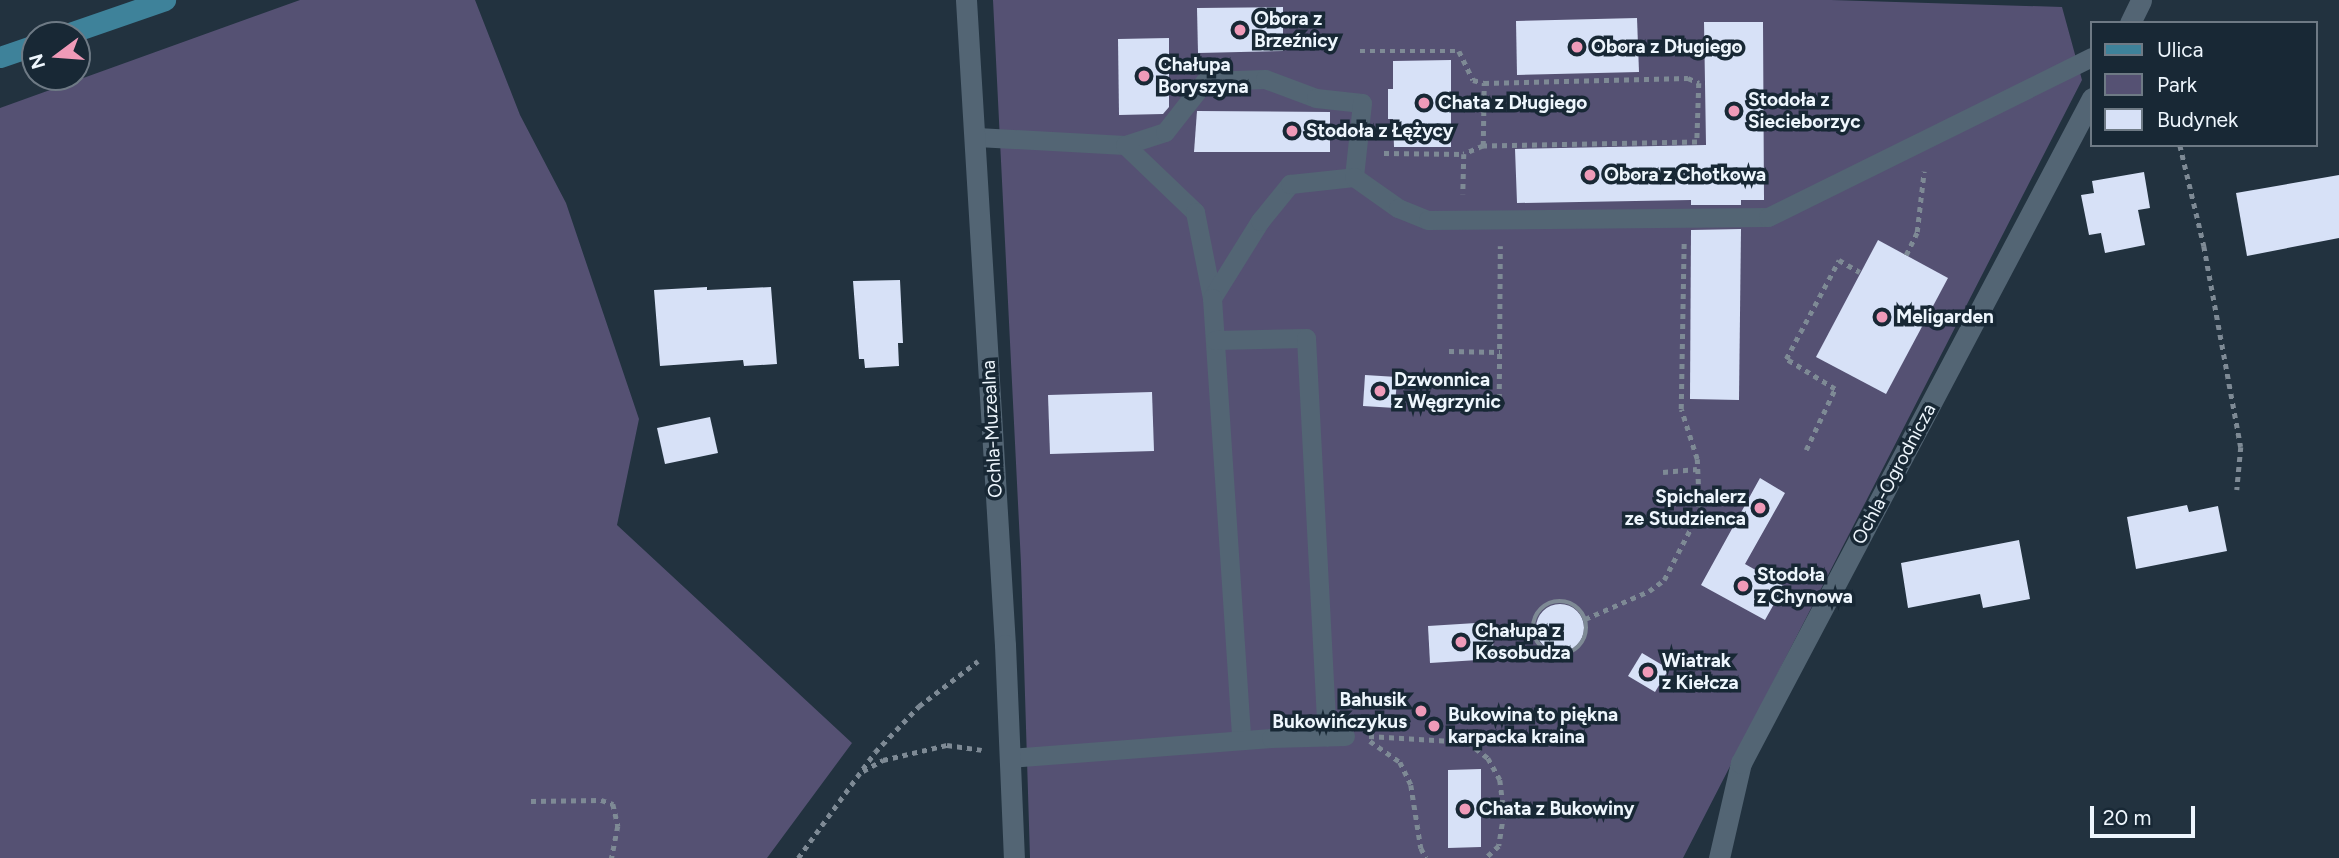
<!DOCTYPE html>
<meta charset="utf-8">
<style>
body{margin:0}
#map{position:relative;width:2339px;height:858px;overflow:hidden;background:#22323f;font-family:Figtree,sans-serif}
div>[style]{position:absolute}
.green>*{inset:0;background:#555173}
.building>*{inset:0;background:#d7e1f7}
.round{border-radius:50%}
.path>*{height:4.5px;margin-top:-2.25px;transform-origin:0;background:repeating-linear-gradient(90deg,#7e8a95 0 5px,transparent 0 10px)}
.path>.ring{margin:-2.25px;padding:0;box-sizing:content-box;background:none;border:4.5px solid #7e8a95;border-radius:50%}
.lane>*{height:19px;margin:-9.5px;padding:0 9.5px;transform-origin:9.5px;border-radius:9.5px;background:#536574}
.street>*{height:21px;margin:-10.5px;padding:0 10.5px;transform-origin:10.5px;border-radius:10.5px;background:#536574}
.secondary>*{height:21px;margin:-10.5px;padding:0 10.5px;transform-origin:10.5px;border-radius:10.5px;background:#3e829a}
.dots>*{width:19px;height:19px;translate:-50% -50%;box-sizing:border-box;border:4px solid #182835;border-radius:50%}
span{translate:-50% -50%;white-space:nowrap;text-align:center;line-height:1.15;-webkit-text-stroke:7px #182835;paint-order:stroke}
.poi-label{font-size:19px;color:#eef6fd;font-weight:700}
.left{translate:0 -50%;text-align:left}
.right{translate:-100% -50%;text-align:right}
.street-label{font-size:19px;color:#eef6fd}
.legend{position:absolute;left:2090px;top:21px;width:228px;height:126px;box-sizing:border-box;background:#182835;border:2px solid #6e7a85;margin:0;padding:9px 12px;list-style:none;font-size:21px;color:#eef6fd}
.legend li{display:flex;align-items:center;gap:14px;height:35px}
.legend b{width:35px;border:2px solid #6e7a85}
.north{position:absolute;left:21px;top:21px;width:70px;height:70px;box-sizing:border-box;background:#182835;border:2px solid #6e7a85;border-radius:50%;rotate:254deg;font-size:19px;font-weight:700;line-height:28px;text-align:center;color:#eef6fd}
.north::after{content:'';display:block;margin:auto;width:24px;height:32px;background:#ef9ab8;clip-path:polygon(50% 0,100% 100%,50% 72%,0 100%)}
.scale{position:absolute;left:2090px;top:806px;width:105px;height:32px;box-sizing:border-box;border:4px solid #eef6fd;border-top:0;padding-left:9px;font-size:21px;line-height:24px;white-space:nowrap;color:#eef6fd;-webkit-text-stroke:5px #182835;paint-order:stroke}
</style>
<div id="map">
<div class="green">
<div style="clip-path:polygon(300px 0,475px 0,520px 115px,566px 203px,639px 419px,617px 525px,852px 743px,767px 858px,0 858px,0 108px)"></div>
<div style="clip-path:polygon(993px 0,1831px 0,2062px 7px,2082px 80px,1683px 858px,1030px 858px,1021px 564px)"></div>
</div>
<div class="building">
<div style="clip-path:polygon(1283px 7px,1283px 51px,1198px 53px,1197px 8px)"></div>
<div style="clip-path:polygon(1637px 18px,1639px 72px,1517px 75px,1516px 21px)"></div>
<div style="clip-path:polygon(1704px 22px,1763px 22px,1764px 200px,1741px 200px,1741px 205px,1691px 205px,1691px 200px,1517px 203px,1515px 149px,1706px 145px)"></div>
<div style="clip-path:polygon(1169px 38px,1169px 107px,1163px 114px,1119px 115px,1118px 39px)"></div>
<div style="clip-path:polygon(1451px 60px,1451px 147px,1394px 147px,1393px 119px,1388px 119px,1388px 89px,1393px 89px,1393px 61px)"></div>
<div style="clip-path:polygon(1197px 111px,1330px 112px,1330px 152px,1194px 152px)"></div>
<div style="clip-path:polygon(2144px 172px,2150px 208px,2138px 210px,2145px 245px,2105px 253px,2101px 233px,2089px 235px,2081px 195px,2094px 193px,2092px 181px)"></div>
<div style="clip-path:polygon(2339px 175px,2339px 238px,2247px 256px,2236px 193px)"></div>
<div style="clip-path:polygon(1741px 229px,1739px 400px,1690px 399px,1691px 230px)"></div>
<div style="clip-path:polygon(1878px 240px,1948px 278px,1886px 394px,1816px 357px)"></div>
<div style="clip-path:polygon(900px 280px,903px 343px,898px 343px,899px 366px,865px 368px,864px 359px,859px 359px,853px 281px)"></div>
<div style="clip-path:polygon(707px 287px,707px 290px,771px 287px,777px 364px,744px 366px,743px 360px,660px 366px,654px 290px)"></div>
<div style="clip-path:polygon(1365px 375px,1397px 377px,1395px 408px,1363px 406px)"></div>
<div style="clip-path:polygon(1152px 392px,1154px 451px,1050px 454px,1048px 395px)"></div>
<div style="clip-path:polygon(710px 417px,718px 453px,665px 464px,657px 428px)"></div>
<div style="clip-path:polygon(1760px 478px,1785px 493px,1745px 564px,1784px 586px,1765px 620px,1701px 585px)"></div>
<div style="clip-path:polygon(2187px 505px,2189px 512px,2218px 506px,2227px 551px,2136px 569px,2127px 517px)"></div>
<div style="clip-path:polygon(2019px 540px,2030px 599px,1983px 608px,1980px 594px,1908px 608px,1901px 563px)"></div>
<div class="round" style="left:1536px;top:604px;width:48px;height:48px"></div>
<div style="clip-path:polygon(1492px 622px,1494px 659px,1430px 663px,1428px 626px)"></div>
<div style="clip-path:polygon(1642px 653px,1669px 669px,1655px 692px,1628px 676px)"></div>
<div style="clip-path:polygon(1481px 769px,1481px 847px,1448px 848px,1448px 770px)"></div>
</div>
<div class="path">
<div style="left:1360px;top:51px;width:99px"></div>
<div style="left:1459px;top:51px;width:32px;rotate:64deg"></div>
<div style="left:1473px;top:80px;width:11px;rotate:15deg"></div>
<div style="left:1484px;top:83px;width:204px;rotate:-1.4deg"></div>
<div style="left:1688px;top:78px;width:12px;rotate:24deg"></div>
<div style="left:1699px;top:83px;width:59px;rotate:91.9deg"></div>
<div style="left:1697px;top:142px;width:214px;rotate:178.9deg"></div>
<div style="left:1483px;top:146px;width:21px;rotate:157deg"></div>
<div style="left:1464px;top:154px;width:40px;rotate:91.4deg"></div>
<div style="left:2180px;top:145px;width:104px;rotate:76.6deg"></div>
<div style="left:2204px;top:246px;width:204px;rotate:79.6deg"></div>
<div style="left:2241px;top:447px;width:43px;rotate:95.3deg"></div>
<div style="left:1483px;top:146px;width:63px;rotate:-89.1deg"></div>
<div style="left:1384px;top:153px;width:80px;rotate:0.7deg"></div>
<div style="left:1906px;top:255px;width:25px;rotate:-64deg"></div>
<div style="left:1917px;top:232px;width:61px;rotate:-83.5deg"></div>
<div style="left:1449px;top:351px;width:51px;rotate:1.1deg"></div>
<div style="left:1499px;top:399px;width:153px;rotate:-89.6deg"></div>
<div style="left:1806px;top:450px;width:68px;rotate:-64.6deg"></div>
<div style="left:1835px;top:389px;width:57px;rotate:-148.5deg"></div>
<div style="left:1786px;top:359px;width:112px;rotate:-61.8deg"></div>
<div style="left:1839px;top:260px;width:24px;rotate:30deg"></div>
<div style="left:1663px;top:472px;width:34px;rotate:-5deg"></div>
<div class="ring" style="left:1533px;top:601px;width:49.5px;height:49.5px"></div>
<div style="left:1585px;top:619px;width:70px;rotate:-23.6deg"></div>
<div style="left:1649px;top:591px;width:19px;rotate:-36deg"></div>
<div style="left:1664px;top:580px;width:61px;rotate:-62.6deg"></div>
<div style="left:1692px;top:526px;width:23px;rotate:-72deg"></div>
<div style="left:1699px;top:504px;width:45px;rotate:-92.5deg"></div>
<div style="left:1697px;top:459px;width:52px;rotate:-107.7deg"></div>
<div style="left:1681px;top:409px;width:167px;rotate:-89deg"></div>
<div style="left:1369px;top:736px;width:99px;rotate:3.5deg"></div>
<div style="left:1468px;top:742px;width:26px;rotate:39deg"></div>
<div style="left:1488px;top:758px;width:25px;rotate:61deg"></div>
<div style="left:1500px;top:780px;width:34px;rotate:83deg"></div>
<div style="left:1504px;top:814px;width:32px;rotate:99deg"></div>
<div style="left:1499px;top:846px;width:18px;rotate:137deg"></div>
<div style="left:1370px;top:741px;width:37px;rotate:35deg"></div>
<div style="left:1400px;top:762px;width:25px;rotate:64deg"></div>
<div style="left:1411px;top:785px;width:64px;rotate:81deg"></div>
<div style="left:1421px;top:848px;width:11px;rotate:63deg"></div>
<div style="left:863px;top:771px;width:23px;rotate:-29deg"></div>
<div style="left:883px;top:760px;width:66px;rotate:-13.2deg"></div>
<div style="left:947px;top:745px;width:35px;rotate:8deg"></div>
<div style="left:531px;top:801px;width:70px;rotate:-0.8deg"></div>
<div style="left:601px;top:800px;width:13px;rotate:18deg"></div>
<div style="left:613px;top:804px;width:23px;rotate:77deg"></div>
<div style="left:618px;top:826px;width:33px;rotate:101deg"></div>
<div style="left:798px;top:858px;width:131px;rotate:-54deg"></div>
<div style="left:875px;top:752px;width:64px;rotate:-46.3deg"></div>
<div style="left:919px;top:706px;width:74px;rotate:-37.3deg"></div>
</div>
<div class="lane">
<div style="left:977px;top:137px;width:148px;rotate:3.1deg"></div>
<div style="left:1125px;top:145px;width:42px;rotate:-18deg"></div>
<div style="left:1165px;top:132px;width:65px;rotate:-51.9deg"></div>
<div style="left:1205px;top:81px;width:60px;rotate:-1.9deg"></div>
<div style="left:1265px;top:79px;width:54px;rotate:20.4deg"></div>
<div style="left:1316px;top:98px;width:46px;rotate:6.2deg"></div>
<div style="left:1362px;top:103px;width:74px;rotate:96.2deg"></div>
<div style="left:1125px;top:145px;width:97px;rotate:43.7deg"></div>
<div style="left:1195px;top:212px;width:88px;rotate:78.8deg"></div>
<div style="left:1212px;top:298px;width:91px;rotate:-58.1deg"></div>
<div style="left:1260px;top:221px;width:48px;rotate:-51deg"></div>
<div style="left:1290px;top:184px;width:64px;rotate:-6.2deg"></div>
<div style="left:1354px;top:177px;width:54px;rotate:35.2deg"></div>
<div style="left:1398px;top:208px;width:32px;rotate:22deg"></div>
<div style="left:1428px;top:220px;width:340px;rotate:-0.5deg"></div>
<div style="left:1768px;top:217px;width:361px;rotate:-26.3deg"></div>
<div style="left:1212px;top:298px;width:443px;rotate:86.2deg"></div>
<div style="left:1215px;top:340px;width:91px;rotate:-1.3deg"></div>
<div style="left:1306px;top:338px;width:399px;rotate:87deg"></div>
<div style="left:1010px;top:758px;width:262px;rotate:-4.4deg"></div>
<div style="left:1271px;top:738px;width:74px;rotate:-1.5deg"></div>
</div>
<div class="street">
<div style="left:966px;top:0;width:646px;rotate:86.54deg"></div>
<div style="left:1005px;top:645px;width:213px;rotate:87.6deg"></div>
<div style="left:2130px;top:23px;width:25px;rotate:-64deg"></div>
<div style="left:1719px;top:858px;width:98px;rotate:-77deg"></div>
<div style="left:1741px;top:763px;width:752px;rotate:-62.17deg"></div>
</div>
<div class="secondary">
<div style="left:64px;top:35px;width:107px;rotate:-19.1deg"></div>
<div style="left:0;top:57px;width:37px;rotate:-19deg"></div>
</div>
<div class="dots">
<div style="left:1240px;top:30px;background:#ef9ab8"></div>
<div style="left:1577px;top:47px;background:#ef9ab8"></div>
<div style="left:1144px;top:76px;background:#ef9ab8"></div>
<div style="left:1424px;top:103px;background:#ef9ab8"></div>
<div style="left:1734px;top:111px;background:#ef9ab8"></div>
<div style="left:1292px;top:131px;background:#ef9ab8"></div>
<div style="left:1590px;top:175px;background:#ef9ab8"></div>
<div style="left:1882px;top:317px;background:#ef9ab8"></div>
<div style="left:1380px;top:391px;background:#ef9ab8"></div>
<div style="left:1760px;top:508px;background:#ef9ab8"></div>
<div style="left:1743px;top:586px;background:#ef9ab8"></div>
<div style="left:1461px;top:642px;background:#ef9ab8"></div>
<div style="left:1648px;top:672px;background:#ef9ab8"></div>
<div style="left:1421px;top:711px;background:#ef9ab8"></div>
<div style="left:1434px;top:726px;background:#ef9ab8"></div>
<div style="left:1465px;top:809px;background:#ef9ab8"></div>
</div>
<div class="poi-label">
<span class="left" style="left:1254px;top:30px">Obora z<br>Brzeźnicy</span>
<span class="left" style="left:1591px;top:47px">Obora z Długiego</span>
<span class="left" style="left:1158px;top:76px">Chałupa<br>Boryszyna</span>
<span class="left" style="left:1748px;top:111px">Stodoła z<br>Siecieborzyc</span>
<span class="left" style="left:1438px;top:103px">Chata z Długiego</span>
<span class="left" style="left:1306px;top:131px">Stodoła z Łężycy</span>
<span class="left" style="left:1604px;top:175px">Obora z Chotkowa</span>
<span class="left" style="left:1896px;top:317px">Meligarden</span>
<span class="left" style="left:1394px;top:391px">Dzwonnica<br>z Węgrzynic</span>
<span class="right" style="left:1746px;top:508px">Spichalerz<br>ze Studzienca</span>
<span class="left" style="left:1757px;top:586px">Stodoła<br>z Chynowa</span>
<span class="left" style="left:1475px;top:642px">Chałupa z<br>Kosobudza</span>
<span class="left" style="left:1662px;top:672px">Wiatrak<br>z Kiełcza</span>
<span class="right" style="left:1407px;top:711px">Bahusik<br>Bukowińczykus</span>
<span class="left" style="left:1448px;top:726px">Bukowina to piękna<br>karpacka kraina</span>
<span class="left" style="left:1479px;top:809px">Chata z Bukowiny</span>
</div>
<div class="street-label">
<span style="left:992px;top:429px;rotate:-93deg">Ochla-Muzealna</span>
<span style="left:1894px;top:474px;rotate:-62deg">Ochla-Ogrodnicza</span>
</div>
<ul class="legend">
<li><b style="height:9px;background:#3e829a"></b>Ulica</li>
<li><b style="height:19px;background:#555173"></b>Park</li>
<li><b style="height:19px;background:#d7e1f7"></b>Budynek</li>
</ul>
<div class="north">N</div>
<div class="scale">20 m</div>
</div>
